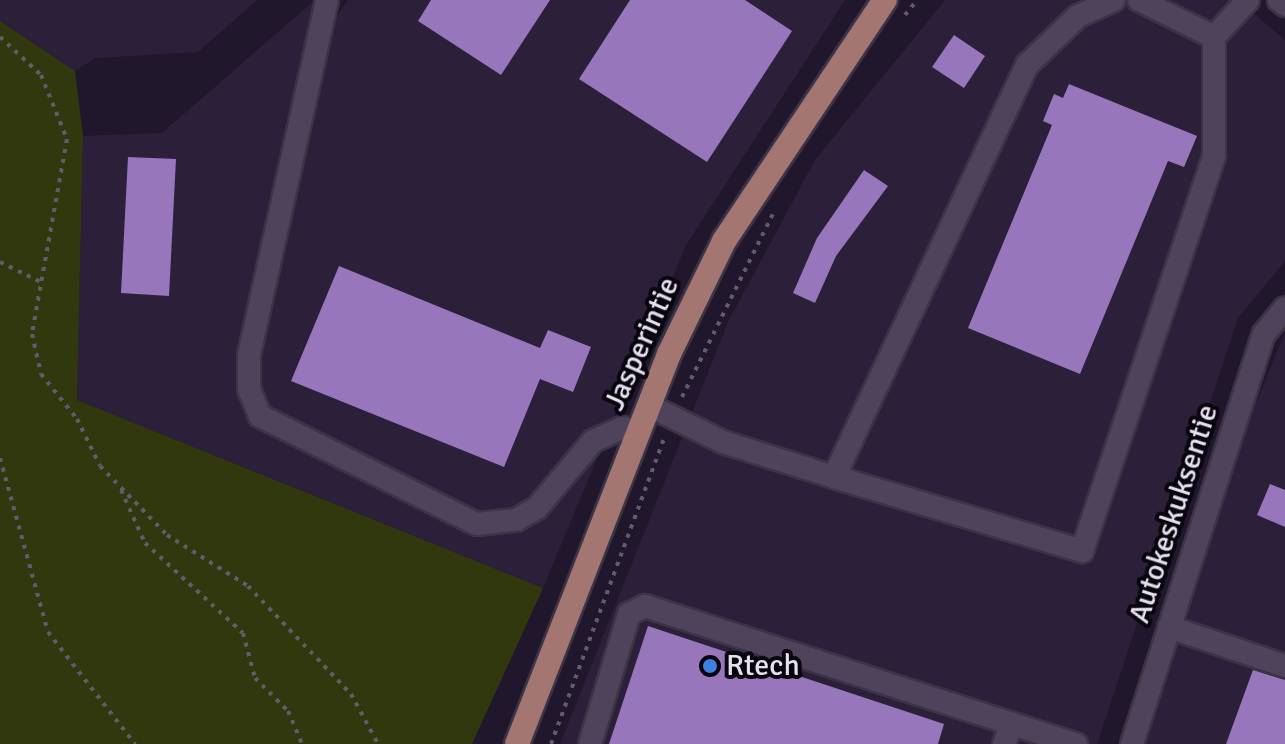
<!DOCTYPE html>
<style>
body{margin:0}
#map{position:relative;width:1285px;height:744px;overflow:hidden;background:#21172c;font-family:Signika,sans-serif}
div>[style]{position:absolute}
.built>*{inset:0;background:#2c1f3a}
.green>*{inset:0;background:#32380e}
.building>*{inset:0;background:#9876bc}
.path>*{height:4px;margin-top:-2px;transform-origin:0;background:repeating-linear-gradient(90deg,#635a6d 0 4px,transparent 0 10px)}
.roads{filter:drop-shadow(2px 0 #3b3444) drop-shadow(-2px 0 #3b3444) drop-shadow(0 2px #3b3444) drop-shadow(0 -2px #3b3444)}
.minor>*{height:22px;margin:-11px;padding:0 11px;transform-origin:11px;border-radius:11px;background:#4e435b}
.major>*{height:24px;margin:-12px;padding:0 12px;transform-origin:12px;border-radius:12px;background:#a47672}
.dots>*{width:22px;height:22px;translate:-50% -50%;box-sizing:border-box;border:4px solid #09050e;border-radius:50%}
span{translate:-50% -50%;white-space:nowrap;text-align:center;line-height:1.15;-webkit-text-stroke:8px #09050e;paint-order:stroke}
.street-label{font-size:30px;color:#e6e0ee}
.poi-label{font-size:30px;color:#e6e0ee}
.left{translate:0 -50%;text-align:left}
</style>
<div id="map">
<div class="built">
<div style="clip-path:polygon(0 0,257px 0,198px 52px,96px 58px,75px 71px,0 21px)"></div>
<div style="clip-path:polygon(315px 0,338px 14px,348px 0,845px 0,686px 245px,543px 588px,77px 400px,83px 136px,162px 133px)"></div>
<div style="clip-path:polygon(945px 0,1238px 0,1285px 40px,1285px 261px,1238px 318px,1097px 744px,560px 744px,729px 320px,815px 160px)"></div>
<div style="clip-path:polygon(1285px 332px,1285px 744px,1146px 744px,1238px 448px)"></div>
</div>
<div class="green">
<div style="clip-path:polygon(0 21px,75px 71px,83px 136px,77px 400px,543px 588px,472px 744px,0 744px)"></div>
</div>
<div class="building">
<div style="clip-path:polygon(431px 0,550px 0,501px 75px,418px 21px)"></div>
<div style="clip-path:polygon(630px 0,745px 0,792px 31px,707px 162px,579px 79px)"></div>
<div style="clip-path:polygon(954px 35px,985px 56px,964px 88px,932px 67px)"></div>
<div style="clip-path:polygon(1069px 84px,1197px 136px,1184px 167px,1168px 161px,1080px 374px,968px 328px,1052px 125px,1043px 121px,1054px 94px,1063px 98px)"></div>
<div style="clip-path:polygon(128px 157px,176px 159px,169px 296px,121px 293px)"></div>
<div style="clip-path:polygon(864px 170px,888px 186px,836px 256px,815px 303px,793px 293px,817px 238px)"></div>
<div style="clip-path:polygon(339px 266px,540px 348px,548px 330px,591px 347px,573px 392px,540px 379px,504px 467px,291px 381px)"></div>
<div style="clip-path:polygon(1270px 484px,1285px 490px,1285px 527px,1257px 515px)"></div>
<div style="clip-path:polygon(648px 626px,944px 724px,938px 744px,609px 744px)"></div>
<div style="clip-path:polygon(1253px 670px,1285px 680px,1285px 744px,1226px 744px)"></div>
</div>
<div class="path">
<div style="left:905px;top:15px;width:19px;rotate:-51deg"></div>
<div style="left:0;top:37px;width:56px;rotate:42.8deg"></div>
<div style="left:41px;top:75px;width:69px;rotate:67.9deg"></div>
<div style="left:67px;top:139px;width:198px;rotate:100.2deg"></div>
<div style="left:32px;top:334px;width:41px;rotate:77.3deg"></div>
<div style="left:41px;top:374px;width:58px;rotate:51.3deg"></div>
<div style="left:77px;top:419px;width:52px;rotate:63.9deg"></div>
<div style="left:100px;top:466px;width:96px;rotate:45.8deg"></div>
<div style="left:167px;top:535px;width:96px;rotate:32.2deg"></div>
<div style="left:248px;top:586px;width:149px;rotate:46.4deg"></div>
<div style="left:351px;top:694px;width:57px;rotate:61.6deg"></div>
<div style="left:0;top:262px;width:50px;rotate:26.1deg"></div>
<div style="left:682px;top:397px;width:207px;rotate:-63.6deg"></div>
<div style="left:0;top:458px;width:180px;rotate:74.6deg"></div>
<div style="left:48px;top:632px;width:142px;rotate:52.2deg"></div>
<div style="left:121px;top:490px;width:58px;rotate:65.6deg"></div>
<div style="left:145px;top:543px;width:133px;rotate:42.6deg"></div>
<div style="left:243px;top:633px;width:47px;rotate:75.1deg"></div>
<div style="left:255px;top:678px;width:47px;rotate:45deg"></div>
<div style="left:288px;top:711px;width:36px;rotate:67deg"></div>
<div style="left:551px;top:744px;width:325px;rotate:-69.7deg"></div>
</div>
<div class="roads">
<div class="minor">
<div style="left:327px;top:0;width:363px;rotate:102.4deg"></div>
<div style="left:249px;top:355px;width:34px;rotate:90deg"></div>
<div style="left:249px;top:389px;width:29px;rotate:68deg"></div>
<div style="left:260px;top:416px;width:242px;rotate:26.5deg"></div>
<div style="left:477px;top:524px;width:39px;rotate:-6deg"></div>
<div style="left:516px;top:520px;width:24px;rotate:-30deg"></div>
<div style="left:537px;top:508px;width:87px;rotate:-50.1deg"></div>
<div style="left:593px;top:441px;width:32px;rotate:-24deg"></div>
<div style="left:622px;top:428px;width:17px;rotate:10deg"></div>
<div style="left:1139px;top:0;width:84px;rotate:26.3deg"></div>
<div style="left:1279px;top:0;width:8px;rotate:40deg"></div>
<div style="left:650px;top:406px;width:81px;rotate:26.3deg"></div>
<div style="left:723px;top:442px;width:116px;rotate:17.5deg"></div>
<div style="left:834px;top:477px;width:455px;rotate:-64.9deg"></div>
<div style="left:1027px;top:65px;width:71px;rotate:-43.9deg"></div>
<div style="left:1078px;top:16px;width:39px;rotate:-24deg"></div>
<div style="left:834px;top:477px;width:259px;rotate:16.6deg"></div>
<div style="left:1082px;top:551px;width:416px;rotate:-71.5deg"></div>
<div style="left:1214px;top:156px;width:119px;rotate:-90deg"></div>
<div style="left:1214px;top:37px;width:50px;rotate:-47.4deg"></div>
<div style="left:1169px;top:627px;width:122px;rotate:18.6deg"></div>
<div style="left:590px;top:744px;width:136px;rotate:-73.3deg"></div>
<div style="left:629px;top:614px;width:18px;rotate:-27deg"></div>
<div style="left:645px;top:606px;width:453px;rotate:17.8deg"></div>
<div style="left:1004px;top:744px;width:22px;rotate:-69deg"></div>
<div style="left:1132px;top:744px;width:431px;rotate:-72.2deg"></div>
<div style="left:1264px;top:334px;width:33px;rotate:-51deg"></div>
</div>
<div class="major">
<div style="left:517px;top:744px;width:419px;rotate:-68.7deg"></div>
<div style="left:669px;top:354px;width:126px;rotate:-64deg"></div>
<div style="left:724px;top:241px;width:290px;rotate:-56.3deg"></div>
</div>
</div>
<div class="dots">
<div style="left:710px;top:666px;background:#3f7fe0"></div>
</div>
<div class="street-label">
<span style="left:642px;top:344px;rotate:-66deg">Jasperintie</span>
<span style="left:1174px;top:514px;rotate:-72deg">Autokeskuksentie</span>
</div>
<div class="poi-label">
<span class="left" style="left:726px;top:666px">Rtech</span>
</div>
</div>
